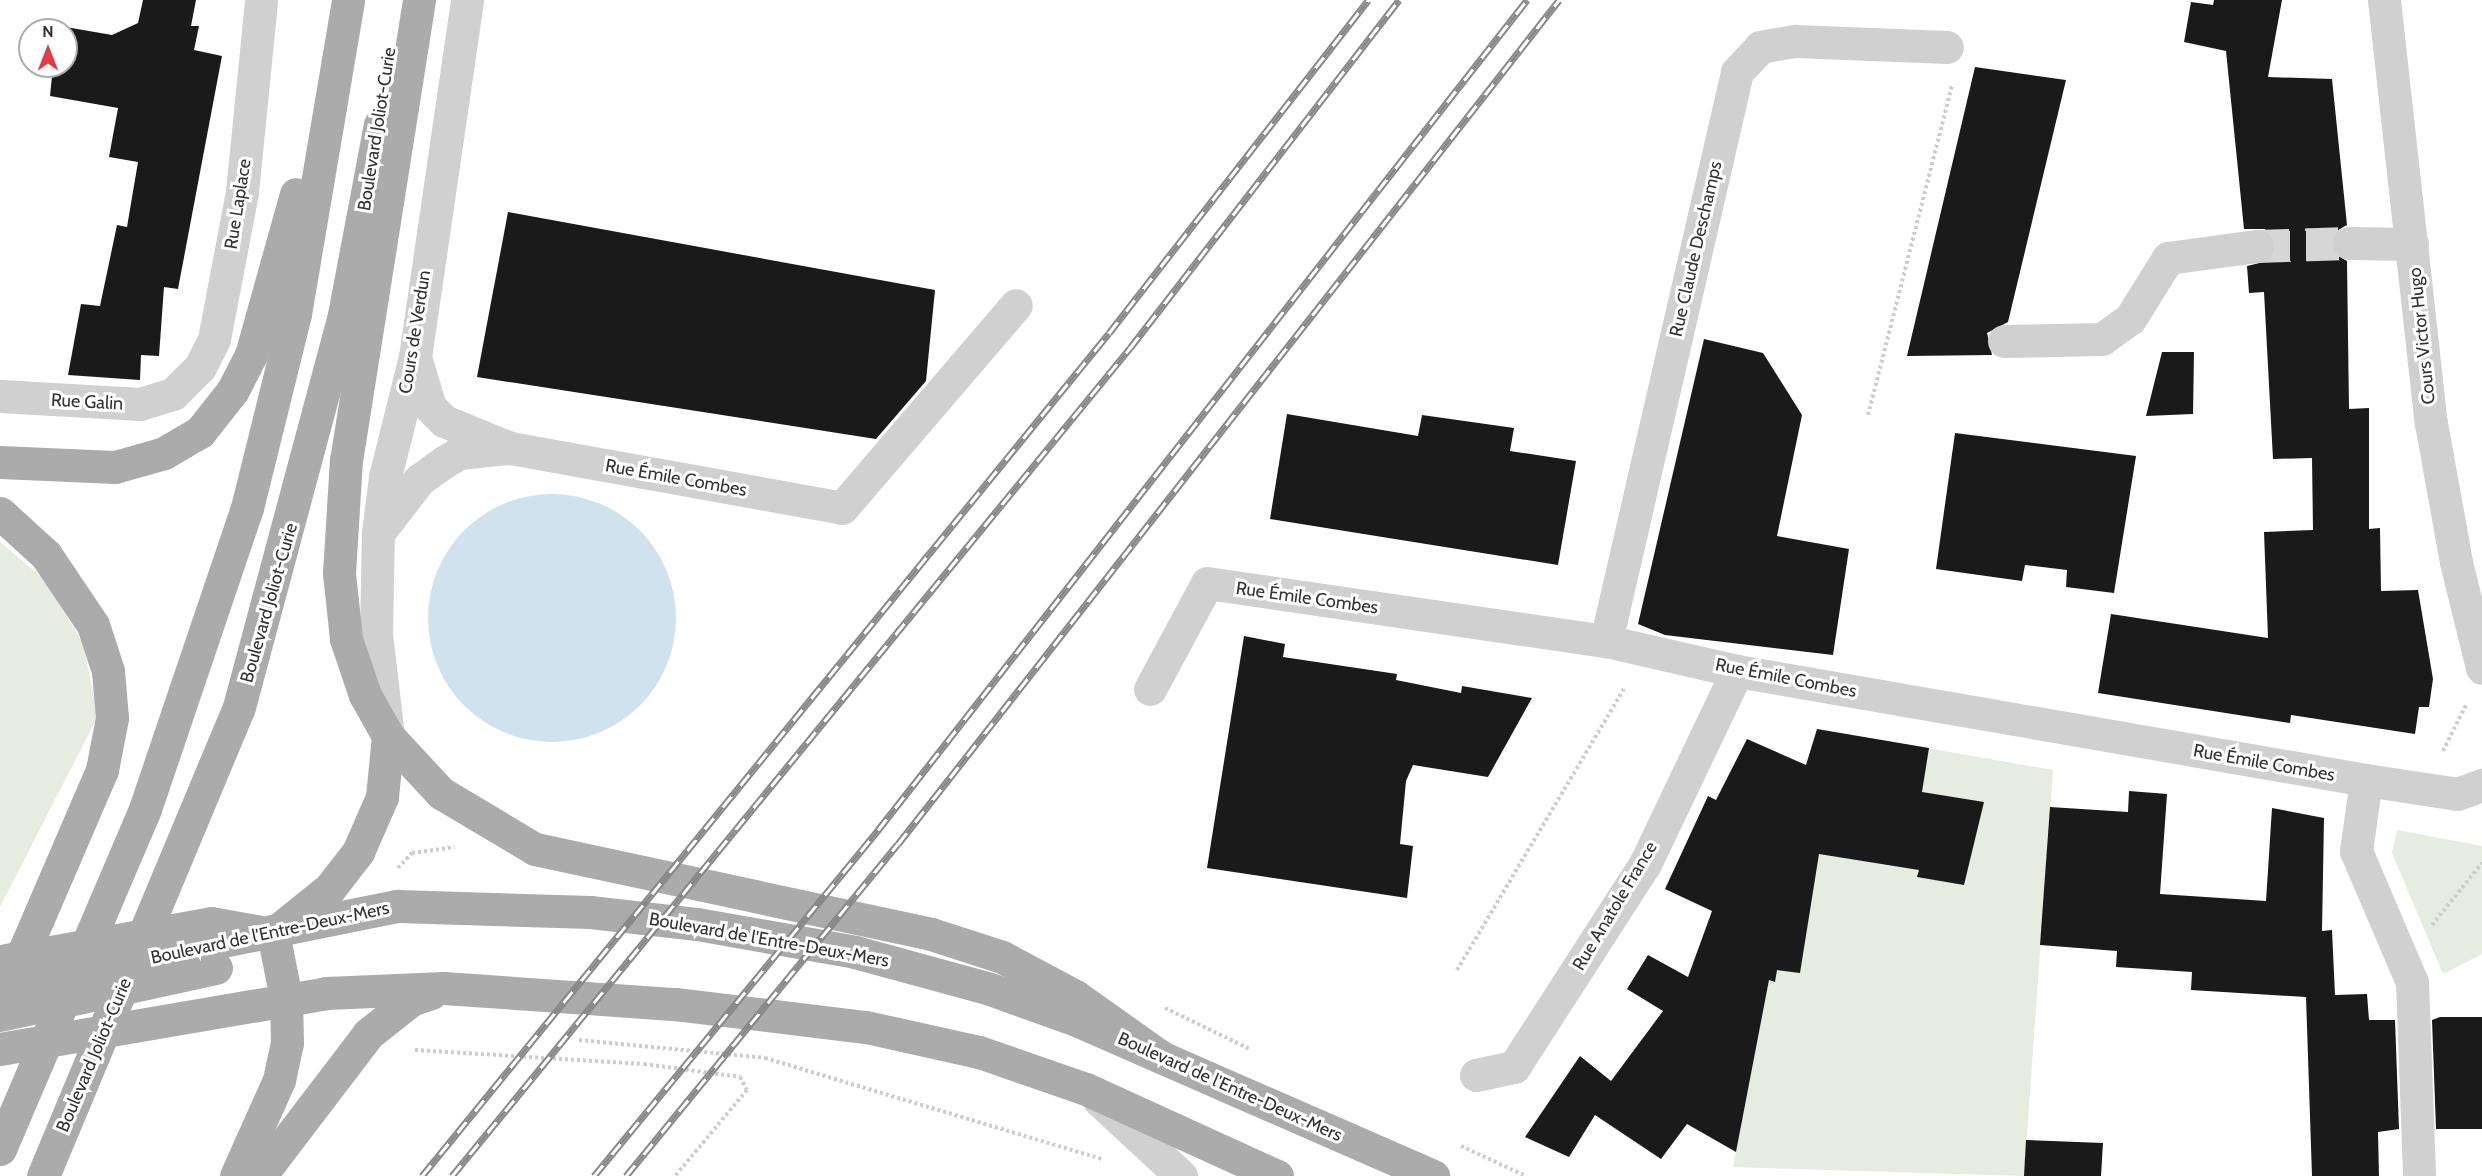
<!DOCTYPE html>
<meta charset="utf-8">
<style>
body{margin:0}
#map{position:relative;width:2482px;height:1176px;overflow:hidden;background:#fff;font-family:Cabin,sans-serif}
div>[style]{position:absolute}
.green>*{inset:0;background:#e6ecdf}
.water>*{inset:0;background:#cfe2ee}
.round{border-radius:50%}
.building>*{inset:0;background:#1a1a1a}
.minor-tunnel>*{height:33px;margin-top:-16.5px;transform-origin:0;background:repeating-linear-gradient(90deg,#d6d6d6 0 33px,transparent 0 49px)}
.path>*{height:4px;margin-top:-2px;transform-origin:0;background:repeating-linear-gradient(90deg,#cdcdcd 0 3px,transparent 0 6px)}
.minor>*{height:33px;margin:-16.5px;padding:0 16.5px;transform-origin:16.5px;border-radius:16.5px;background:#d0d0d0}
.major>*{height:33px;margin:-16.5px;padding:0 16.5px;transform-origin:16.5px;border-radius:16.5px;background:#ababab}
.rail>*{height:7px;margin-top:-3.5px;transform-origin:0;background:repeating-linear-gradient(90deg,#fff 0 14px,#888 0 28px);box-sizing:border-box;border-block:2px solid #888}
span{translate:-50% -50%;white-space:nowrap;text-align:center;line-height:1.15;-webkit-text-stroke:6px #fff;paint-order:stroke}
.street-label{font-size:18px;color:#333}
.north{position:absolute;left:18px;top:18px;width:60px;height:60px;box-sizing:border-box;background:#fff;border:2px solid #adadad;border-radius:50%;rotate:0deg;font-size:16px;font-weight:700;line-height:24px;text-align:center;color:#333}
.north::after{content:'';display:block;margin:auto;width:21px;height:27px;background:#e63946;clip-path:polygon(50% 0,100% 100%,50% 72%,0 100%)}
</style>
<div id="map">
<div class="green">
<div style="clip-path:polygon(0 542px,46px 581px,83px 644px,98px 716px,0 907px)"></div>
<div style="clip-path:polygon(1817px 729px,2053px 770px,2024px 1176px,1733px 1167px,1769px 980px,1775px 981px)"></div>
<div style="clip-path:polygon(2397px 830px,2482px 846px,2482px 954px,2443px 974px,2392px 853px)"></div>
</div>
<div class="water">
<div class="round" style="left:428px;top:494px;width:248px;height:248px"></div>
</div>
<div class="building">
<div style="clip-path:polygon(143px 0,196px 0,191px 26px,199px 26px,194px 50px,222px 56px,178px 289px,164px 287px,159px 356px,141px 355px,140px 380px,68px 375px,81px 304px,100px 306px,117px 225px,127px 227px,138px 162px,109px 157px,118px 108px,50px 96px,53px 66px,66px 66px,66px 30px,60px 26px,112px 35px,138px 23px)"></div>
<div style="clip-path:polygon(2214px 0,2282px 0,2268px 77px,2332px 79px,2347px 225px,2333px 233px,2330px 243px,2333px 253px,2347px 261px,2349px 409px,2369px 408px,2369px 529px,2380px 528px,2381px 591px,2418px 590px,2433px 679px,2429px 707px,2419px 707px,2415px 734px,2291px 715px,2290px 723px,2098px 693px,2111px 614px,2268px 638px,2264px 532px,2313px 530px,2312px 458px,2273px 459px,2264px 292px,2249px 293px,2247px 266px,2268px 261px,2276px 244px,2265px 229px,2244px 229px,2226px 51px,2184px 42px,2191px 2px,2213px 5px)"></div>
<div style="clip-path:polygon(1975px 67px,2066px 80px,2008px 322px,1987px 333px,1992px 355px,1907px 356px)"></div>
<div style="clip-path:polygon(508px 212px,935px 290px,926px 381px,876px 439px,477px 377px)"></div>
<div style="clip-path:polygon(1704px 339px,1763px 353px,1802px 415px,1777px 536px,1849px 549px,1833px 655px,1665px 635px,1638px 624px)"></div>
<div style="clip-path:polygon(2162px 352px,2194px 352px,2193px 414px,2146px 416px)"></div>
<div style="clip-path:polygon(1287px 414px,1418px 436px,1422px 415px,1514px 428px,1510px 451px,1576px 461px,1558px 565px,1270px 519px)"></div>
<div style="clip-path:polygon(1955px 433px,2136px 456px,2114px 593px,2066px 587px,2067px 570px,2025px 565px,2022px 581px,1936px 569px)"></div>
<div style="clip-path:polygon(1244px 636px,1285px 644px,1283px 657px,1397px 674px,1396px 680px,1461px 693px,1462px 686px,1532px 698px,1488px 777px,1413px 765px,1406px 781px,1400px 844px,1413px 846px,1407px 898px,1207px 868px)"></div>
<div style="clip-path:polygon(1817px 729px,1929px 748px,1922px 792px,1984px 802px,1964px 885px,1917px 877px,1919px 870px,1819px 854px,1800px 973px,1777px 970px,1775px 982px,1769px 980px,1736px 1152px,1687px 1124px,1661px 1159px,1595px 1115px,1569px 1157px,1525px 1137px,1580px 1056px,1611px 1081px,1663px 1011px,1627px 989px,1648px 955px,1688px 977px,1712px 911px,1665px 889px,1708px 796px,1716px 800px,1747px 739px,1806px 765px)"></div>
<div style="clip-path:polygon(2129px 791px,2167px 794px,2160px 894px,2266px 901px,2272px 808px,2324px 818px,2322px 931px,2332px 930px,2335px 995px,2367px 994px,2369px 1020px,2395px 1020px,2399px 1129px,2378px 1132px,2379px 1176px,2312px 1176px,2306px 997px,2191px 990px,2192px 972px,2116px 967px,2117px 951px,2040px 945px,2050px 807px,2128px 812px)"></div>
<div style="clip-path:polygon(2440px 1017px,2482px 1017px,2482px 1129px,2436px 1129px,2432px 1020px)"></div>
<div style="clip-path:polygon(2026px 1140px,2103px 1143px,2101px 1176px,2024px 1176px)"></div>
</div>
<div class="minor-tunnel">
<div style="left:2257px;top:246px;width:92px;rotate:-1.9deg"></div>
</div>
<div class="path">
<div style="left:1868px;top:415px;width:340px;rotate:-75.7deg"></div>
<div style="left:2443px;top:751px;width:54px;rotate:-63.4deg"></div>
<div style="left:398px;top:868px;width:21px;rotate:-47deg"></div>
<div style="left:412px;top:853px;width:43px;rotate:-7.9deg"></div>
<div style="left:2432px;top:925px;width:80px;rotate:-51.1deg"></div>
<div style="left:1457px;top:970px;width:329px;rotate:-59.3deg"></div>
<div style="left:1165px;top:1008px;width:94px;rotate:25.8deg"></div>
<div style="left:579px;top:1040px;width:187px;rotate:5.5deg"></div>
<div style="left:765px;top:1058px;width:352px;rotate:16.7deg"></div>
<div style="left:415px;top:1050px;width:229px;rotate:3.5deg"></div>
<div style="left:644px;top:1064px;width:97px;rotate:7.7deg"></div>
<div style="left:740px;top:1077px;width:15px;rotate:62deg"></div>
<div style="left:747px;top:1090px;width:112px;rotate:129.9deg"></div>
<div style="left:1461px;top:1146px;width:72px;rotate:24.8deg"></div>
</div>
<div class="minor">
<div style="left:2384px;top:0;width:426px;rotate:83.7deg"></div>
<div style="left:2431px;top:423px;width:141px;rotate:79.8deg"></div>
<div style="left:2456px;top:562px;width:109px;rotate:76.2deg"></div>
<div style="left:2349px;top:243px;width:63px;rotate:0.9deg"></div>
<div style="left:2004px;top:341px;width:98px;rotate:-1.2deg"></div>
<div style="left:2102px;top:339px;width:34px;rotate:-36deg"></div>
<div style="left:2130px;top:319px;width:72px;rotate:-58.1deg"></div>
<div style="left:2168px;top:258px;width:90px;rotate:-7.7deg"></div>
<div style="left:415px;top:357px;width:52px;rotate:73.3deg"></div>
<div style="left:430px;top:407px;width:20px;rotate:45deg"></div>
<div style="left:444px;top:421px;width:71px;rotate:22.2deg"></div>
<div style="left:510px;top:448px;width:337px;rotate:10.2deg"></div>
<div style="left:842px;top:508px;width:267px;rotate:-49.4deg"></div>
<div style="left:0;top:396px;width:140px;rotate:3.3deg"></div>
<div style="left:140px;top:404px;width:34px;rotate:-17deg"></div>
<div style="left:173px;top:394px;width:38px;rotate:-45deg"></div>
<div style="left:200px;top:367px;width:31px;rotate:-63deg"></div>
<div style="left:214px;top:339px;width:150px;rotate:-79.2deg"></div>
<div style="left:242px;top:192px;width:193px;rotate:-84.3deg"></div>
<div style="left:379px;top:532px;width:66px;rotate:-52.4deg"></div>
<div style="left:419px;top:480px;width:31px;rotate:-36deg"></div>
<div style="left:444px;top:462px;width:17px;rotate:-31deg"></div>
<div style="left:459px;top:453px;width:48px;rotate:-5.9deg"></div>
<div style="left:1606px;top:641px;width:584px;rotate:-77.03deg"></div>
<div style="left:1737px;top:72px;width:34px;rotate:-47deg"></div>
<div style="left:1760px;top:47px;width:36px;rotate:-10deg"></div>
<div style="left:1795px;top:41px;width:152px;rotate:2.3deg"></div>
<div style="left:1150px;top:689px;width:120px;rotate:-61.7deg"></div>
<div style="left:1207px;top:583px;width:403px;rotate:8.3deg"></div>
<div style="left:1606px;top:641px;width:134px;rotate:12.9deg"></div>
<div style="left:1737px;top:671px;width:638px;rotate:9.83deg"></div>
<div style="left:2366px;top:780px;width:92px;rotate:8.7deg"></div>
<div style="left:2457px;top:794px;width:27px;rotate:-20deg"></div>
<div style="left:388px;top:736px;width:103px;rotate:-96.7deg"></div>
<div style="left:376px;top:634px;width:101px;rotate:-88.9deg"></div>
<div style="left:378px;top:533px;width:56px;rotate:-82.9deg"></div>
<div style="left:385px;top:477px;width:124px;rotate:-76deg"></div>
<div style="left:415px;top:357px;width:361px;rotate:-81.7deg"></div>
<div style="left:2366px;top:780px;width:72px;rotate:98deg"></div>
<div style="left:2356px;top:851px;width:142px;rotate:66.9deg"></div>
<div style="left:2412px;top:982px;width:194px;rotate:87.9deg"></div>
<div style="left:1476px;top:1075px;width:39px;rotate:-12deg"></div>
<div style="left:1514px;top:1067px;width:242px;rotate:-57.2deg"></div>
<div style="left:1645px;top:864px;width:214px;rotate:-64.5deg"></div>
<div style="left:1099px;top:1100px;width:112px;rotate:42.8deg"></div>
</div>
<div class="major">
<div style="left:419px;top:0;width:465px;rotate:99deg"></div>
<div style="left:346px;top:459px;width:114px;rotate:93.5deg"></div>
<div style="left:339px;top:573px;width:66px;rotate:83.9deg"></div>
<div style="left:346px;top:639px;width:59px;rotate:71.3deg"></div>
<div style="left:365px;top:695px;width:47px;rotate:60.7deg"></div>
<div style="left:388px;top:736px;width:78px;rotate:47.1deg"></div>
<div style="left:441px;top:793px;width:109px;rotate:30.8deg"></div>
<div style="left:535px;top:849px;width:405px;rotate:12.1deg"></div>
<div style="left:931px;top:934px;width:75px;rotate:17.9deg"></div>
<div style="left:1002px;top:957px;width:83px;rotate:28.1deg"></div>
<div style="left:1075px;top:996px;width:105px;rotate:35.3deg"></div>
<div style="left:0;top:462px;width:115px;rotate:2.5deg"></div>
<div style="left:115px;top:467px;width:51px;rotate:-15.9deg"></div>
<div style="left:164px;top:453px;width:42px;rotate:-30.3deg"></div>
<div style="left:200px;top:432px;width:53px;rotate:-51.8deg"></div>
<div style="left:233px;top:390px;width:39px;rotate:-63deg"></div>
<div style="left:251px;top:355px;width:167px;rotate:-74.4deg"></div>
<div style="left:0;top:513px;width:62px;rotate:42.4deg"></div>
<div style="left:46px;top:555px;width:84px;rotate:56.1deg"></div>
<div style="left:93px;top:625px;width:48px;rotate:71.9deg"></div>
<div style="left:108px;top:671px;width:47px;rotate:85.1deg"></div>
<div style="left:112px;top:718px;width:53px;rotate:100.9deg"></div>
<div style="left:102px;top:770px;width:248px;rotate:113.3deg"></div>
<div style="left:284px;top:925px;width:59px;rotate:-38.8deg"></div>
<div style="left:330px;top:888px;width:46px;rotate:-52.1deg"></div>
<div style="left:358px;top:852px;width:60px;rotate:-66.4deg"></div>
<div style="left:382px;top:797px;width:61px;rotate:-84.4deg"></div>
<div style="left:6px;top:960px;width:208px;rotate:-10.2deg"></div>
<div style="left:211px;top:923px;width:46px;rotate:10.1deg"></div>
<div style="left:0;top:986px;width:406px;rotate:-11.4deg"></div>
<div style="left:398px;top:906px;width:192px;rotate:1.8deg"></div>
<div style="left:590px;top:912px;width:108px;rotate:6.4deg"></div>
<div style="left:697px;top:924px;width:160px;rotate:10deg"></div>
<div style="left:855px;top:952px;width:140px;rotate:15.3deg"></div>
<div style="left:990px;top:989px;width:91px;rotate:19.8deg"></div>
<div style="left:1076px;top:1020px;width:390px;rotate:23.6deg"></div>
<div style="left:0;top:1015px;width:221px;rotate:-12.3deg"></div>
<div style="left:0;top:1049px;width:331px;rotate:-9.7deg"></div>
<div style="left:326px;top:993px;width:118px;rotate:-2.4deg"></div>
<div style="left:444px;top:988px;width:232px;rotate:4deg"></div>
<div style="left:675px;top:1004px;width:192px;rotate:6.9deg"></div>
<div style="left:866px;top:1027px;width:116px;rotate:12.5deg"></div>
<div style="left:979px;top:1052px;width:113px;rotate:19.1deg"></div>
<div style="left:1086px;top:1089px;width:210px;rotate:24.5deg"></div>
<div style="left:0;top:1149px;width:370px;rotate:-66.9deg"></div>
<div style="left:145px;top:809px;width:318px;rotate:-71.3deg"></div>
<div style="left:247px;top:508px;width:200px;rotate:-76.1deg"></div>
<div style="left:295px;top:314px;width:318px;rotate:-80.4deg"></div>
<div style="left:43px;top:1176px;width:508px;rotate:-67.32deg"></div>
<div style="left:239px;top:707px;width:401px;rotate:-75deg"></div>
<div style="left:343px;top:320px;width:199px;rotate:-79.3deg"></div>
<div style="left:236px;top:1176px;width:105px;rotate:-65.9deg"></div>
<div style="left:279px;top:1080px;width:38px;rotate:-78deg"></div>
<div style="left:287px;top:1043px;width:45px;rotate:-91.3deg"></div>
<div style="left:286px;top:998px;width:66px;rotate:-101.3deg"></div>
<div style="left:260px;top:1176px;width:178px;rotate:-52.7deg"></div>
<div style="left:368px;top:1034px;width:55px;rotate:-38.3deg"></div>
<div style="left:411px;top:1000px;width:21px;rotate:-19deg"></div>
</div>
<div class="rail">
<div style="left:422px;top:1176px;width:1087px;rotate:-50.82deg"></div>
<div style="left:1109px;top:333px;width:422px;rotate:-52.1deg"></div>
<div style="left:452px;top:1176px;width:1070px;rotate:-50.69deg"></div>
<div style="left:1130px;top:348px;width:440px;rotate:-52.3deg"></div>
<div style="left:594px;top:1176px;width:448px;rotate:-50.6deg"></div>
<div style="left:878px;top:830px;width:1054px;rotate:-51.98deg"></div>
<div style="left:626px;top:1176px;width:429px;rotate:-50.7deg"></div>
<div style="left:898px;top:844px;width:1072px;rotate:-51.93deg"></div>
</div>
<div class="street-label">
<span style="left:377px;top:129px;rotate:-81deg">Boulevard Joliot-Curie</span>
<span style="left:238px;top:204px;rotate:-81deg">Rue Laplace</span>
<span style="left:1696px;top:249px;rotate:-77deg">Rue Claude Deschamps</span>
<span style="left:415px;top:332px;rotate:-81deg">Cours de Verdun</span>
<span style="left:2422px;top:336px;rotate:-96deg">Cours Victor Hugo</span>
<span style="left:87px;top:402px;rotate:3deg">Rue Galin</span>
<span style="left:676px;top:478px;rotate:10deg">Rue Émile Combes</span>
<span style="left:1307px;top:598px;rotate:8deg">Rue Émile Combes</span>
<span style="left:269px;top:603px;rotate:-74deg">Boulevard Joliot-Curie</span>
<span style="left:1786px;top:678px;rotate:11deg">Rue Émile Combes</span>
<span style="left:2264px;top:763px;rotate:10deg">Rue Émile Combes</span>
<span style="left:1615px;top:906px;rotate:-59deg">Rue Anatole France</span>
<span style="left:270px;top:933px;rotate:-12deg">Boulevard de l'Entre-Deux-Mers</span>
<span style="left:769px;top:940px;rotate:10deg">Boulevard de l'Entre-Deux-Mers</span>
<span style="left:94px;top:1055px;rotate:-67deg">Boulevard Joliot-Curie</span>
<span style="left:1230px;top:1087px;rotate:24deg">Boulevard de l'Entre-Deux-Mers</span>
</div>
<div class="north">N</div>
</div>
